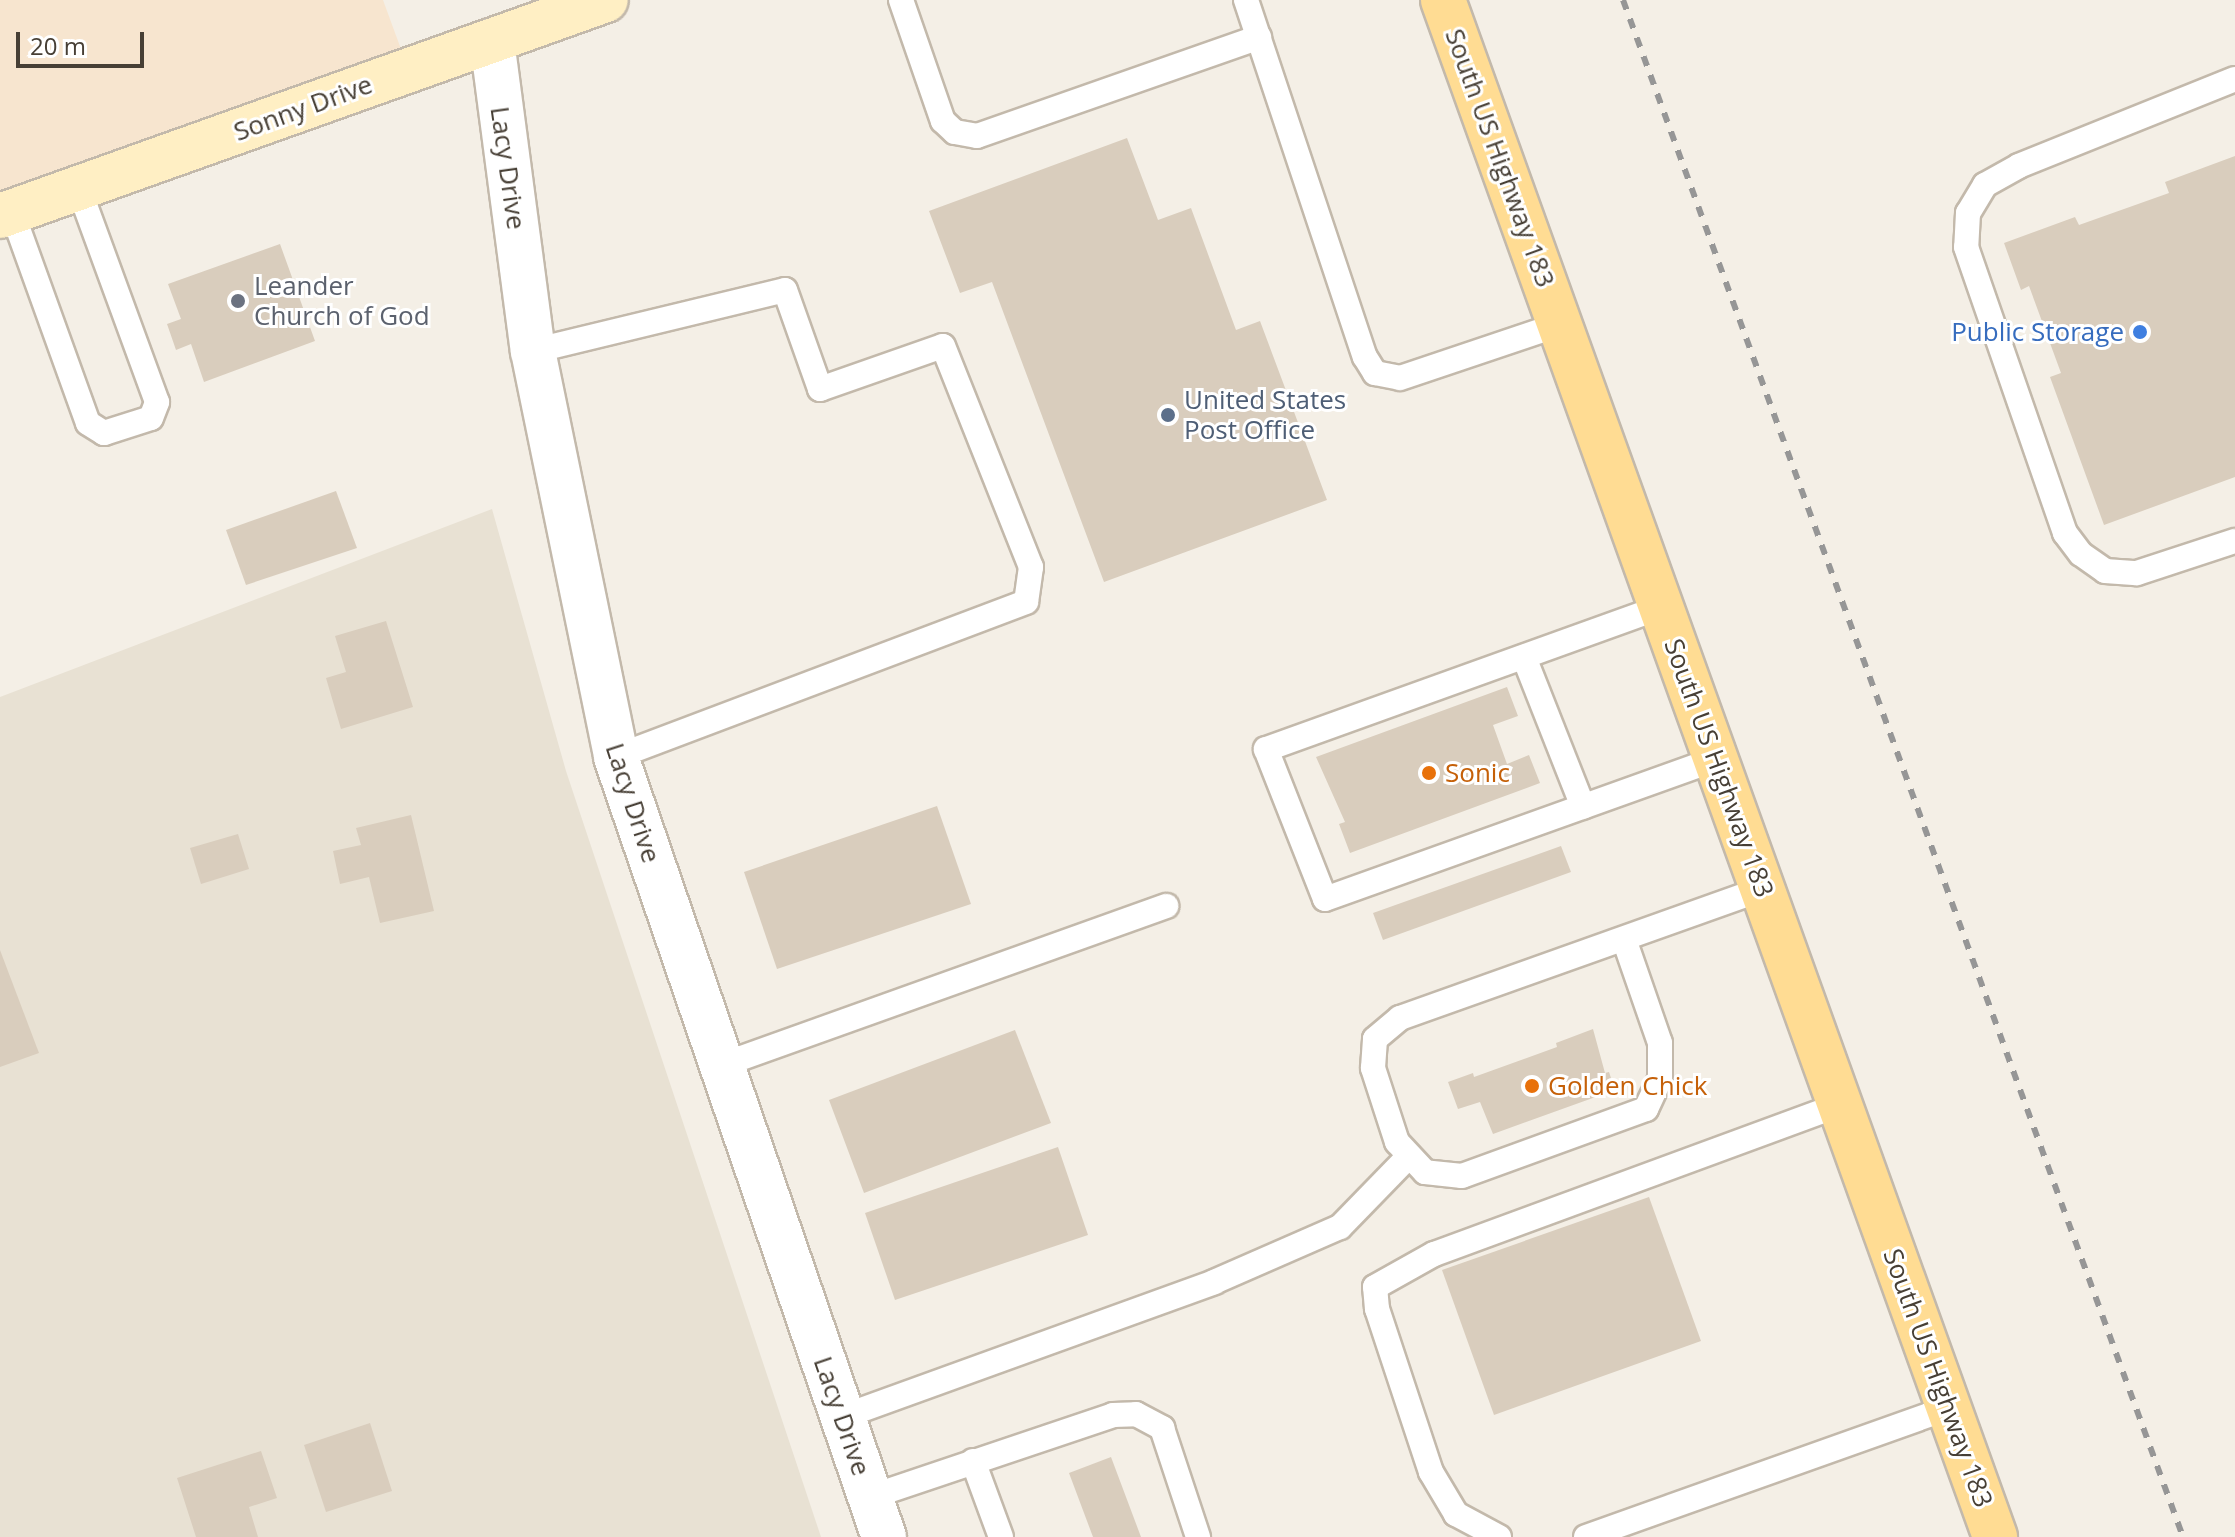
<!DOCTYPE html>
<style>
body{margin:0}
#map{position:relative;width:2235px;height:1537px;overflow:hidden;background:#f4efe6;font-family:"Open Sans",sans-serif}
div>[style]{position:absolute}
.residential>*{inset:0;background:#e8e1d3}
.commercial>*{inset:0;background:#f7e5cf}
.building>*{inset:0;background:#d9cdbd}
.roads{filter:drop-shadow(2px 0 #c3b9ab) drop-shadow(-2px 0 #c3b9ab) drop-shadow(0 2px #c3b9ab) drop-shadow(0 -2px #c3b9ab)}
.lane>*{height:24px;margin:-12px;padding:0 12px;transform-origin:12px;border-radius:12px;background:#fff}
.street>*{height:44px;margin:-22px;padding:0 22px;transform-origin:22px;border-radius:22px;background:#fff}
.secondary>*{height:44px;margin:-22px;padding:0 22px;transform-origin:22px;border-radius:22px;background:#ffefc4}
.primary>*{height:44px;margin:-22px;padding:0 22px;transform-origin:22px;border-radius:22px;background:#ffdc93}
.rail>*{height:6px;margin-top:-3px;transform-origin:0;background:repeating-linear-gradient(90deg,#969696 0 10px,transparent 0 20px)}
.dots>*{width:22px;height:22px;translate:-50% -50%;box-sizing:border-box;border:4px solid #fff;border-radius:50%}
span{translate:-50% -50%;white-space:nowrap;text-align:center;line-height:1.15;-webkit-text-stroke:6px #fff;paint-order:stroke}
.street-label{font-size:26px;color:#473f35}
.worship-label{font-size:26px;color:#5b616d}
.left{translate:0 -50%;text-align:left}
.shop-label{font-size:26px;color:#366cbe}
.right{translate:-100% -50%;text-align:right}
.service-label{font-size:26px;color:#4e5e75}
.food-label{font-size:26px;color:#c56008}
.scale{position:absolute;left:16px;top:32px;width:128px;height:36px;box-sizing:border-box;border:4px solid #473f35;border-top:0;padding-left:10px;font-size:24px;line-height:28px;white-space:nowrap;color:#473f35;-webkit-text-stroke:6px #fff;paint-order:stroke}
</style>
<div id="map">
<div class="residential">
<div style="clip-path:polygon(492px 509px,566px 771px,821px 1537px,0 1537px,0 697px)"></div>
</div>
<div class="commercial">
<div style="clip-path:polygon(0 0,383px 0,409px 71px,0 210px)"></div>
</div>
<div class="building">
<div style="clip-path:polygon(1127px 138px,1158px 220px,1191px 208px,1236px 330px,1260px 321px,1327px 500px,1104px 582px,992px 282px,960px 293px,929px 211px)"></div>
<div style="clip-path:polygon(2235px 156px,2235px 477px,2104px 525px,2050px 377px,2061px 373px,2029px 286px,2021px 290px,2004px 243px,2075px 217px,2079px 225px,2169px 193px,2165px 182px)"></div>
<div style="clip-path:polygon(280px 244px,315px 341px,204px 382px,191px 344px,176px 350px,167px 324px,181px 319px,168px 284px)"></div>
<div style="clip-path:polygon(336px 491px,357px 548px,246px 585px,226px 530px)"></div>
<div style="clip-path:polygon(386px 621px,413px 707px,341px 729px,326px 678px,346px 672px,335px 636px)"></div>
<div style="clip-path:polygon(1507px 687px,1518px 716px,1493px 725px,1507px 764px,1529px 755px,1540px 783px,1350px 853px,1339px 824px,1345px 822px,1316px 757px)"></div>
<div style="clip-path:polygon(937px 806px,971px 904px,777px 969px,744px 872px)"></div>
<div style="clip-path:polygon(411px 815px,434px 911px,380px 923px,369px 877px,340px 884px,333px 851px,361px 845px,356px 828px)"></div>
<div style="clip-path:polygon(238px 834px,249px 869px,201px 884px,190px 848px)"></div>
<div style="clip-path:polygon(1561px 846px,1571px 872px,1383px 940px,1373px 913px)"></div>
<div style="clip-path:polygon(0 950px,39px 1053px,0 1067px)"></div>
<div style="clip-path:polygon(1593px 1029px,1605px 1073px,1609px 1072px,1615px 1090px,1493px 1134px,1480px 1102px,1458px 1109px,1448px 1082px,1473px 1073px,1474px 1077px,1557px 1047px,1556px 1043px)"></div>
<div style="clip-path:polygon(1015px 1030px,1051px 1123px,864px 1193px,829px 1100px)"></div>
<div style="clip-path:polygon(1058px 1147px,1088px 1235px,895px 1300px,865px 1213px)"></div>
<div style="clip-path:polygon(1649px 1197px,1701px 1341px,1494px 1415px,1442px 1270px)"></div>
<div style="clip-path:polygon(370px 1423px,392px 1491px,326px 1512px,304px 1445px)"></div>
<div style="clip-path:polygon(261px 1451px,277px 1498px,249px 1507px,258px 1537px,196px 1537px,177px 1478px)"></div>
<div style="clip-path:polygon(1111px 1457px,1141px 1537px,1093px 1537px,1069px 1473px)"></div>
</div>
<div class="roads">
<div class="lane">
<div style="left:901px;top:0;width:128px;rotate:70.9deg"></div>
<div style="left:943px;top:121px;width:16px;rotate:43deg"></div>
<div style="left:955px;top:132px;width:22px;rotate:10deg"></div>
<div style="left:977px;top:136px;width:299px;rotate:-19.3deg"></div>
<div style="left:1246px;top:0;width:376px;rotate:71.6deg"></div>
<div style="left:1365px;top:357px;width:19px;rotate:58deg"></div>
<div style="left:1375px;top:373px;width:25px;rotate:11deg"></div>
<div style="left:1400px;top:378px;width:169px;rotate:-18.6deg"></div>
<div style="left:2235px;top:79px;width:233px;rotate:158.1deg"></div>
<div style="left:2019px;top:166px;width:39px;rotate:151deg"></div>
<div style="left:1985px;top:185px;width:33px;rotate:121deg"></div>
<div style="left:1968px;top:213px;width:34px;rotate:93deg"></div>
<div style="left:1966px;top:247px;width:303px;rotate:70.9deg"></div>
<div style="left:2065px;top:533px;width:26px;rotate:53deg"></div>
<div style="left:2081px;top:554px;width:29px;rotate:35deg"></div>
<div style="left:2105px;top:571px;width:32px;rotate:4deg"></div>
<div style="left:2137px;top:573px;width:103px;rotate:-18.1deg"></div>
<div style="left:12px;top:212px;width:224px;rotate:70.2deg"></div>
<div style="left:88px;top:423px;width:19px;rotate:32deg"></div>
<div style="left:104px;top:433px;width:49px;rotate:-17.7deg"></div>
<div style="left:151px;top:418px;width:17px;rotate:-69deg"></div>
<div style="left:157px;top:402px;width:227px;rotate:-110.1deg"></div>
<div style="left:533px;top:351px;width:259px;rotate:-13.6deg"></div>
<div style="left:785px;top:290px;width:105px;rotate:70.5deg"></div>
<div style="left:820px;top:389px;width:130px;rotate:-19.3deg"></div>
<div style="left:943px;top:346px;width:238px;rotate:68.3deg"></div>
<div style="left:1031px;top:567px;width:35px;rotate:98deg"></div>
<div style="left:1026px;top:602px;width:438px;rotate:159.3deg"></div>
<div style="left:1661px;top:607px;width:420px;rotate:160.2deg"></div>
<div style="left:1266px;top:749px;width:161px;rotate:68.5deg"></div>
<div style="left:1325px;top:899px;width:415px;rotate:-19.7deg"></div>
<div style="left:1524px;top:657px;width:161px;rotate:68.5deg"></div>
<div style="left:1624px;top:939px;width:110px;rotate:70.9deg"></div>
<div style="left:1660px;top:1043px;width:36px;rotate:90deg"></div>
<div style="left:1660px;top:1079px;width:33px;rotate:115deg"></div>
<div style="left:1646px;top:1109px;width:196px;rotate:160deg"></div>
<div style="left:1462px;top:1176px;width:37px;rotate:-174deg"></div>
<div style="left:1425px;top:1172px;width:41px;rotate:-133deg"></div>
<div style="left:1397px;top:1142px;width:78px;rotate:-108deg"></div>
<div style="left:1373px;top:1068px;width:29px;rotate:-86deg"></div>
<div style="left:1375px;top:1039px;width:33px;rotate:-40deg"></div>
<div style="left:1400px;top:1018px;width:384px;rotate:-19.6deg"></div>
<div style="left:722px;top:1065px;width:472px;rotate:-19.7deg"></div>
<div style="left:842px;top:1417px;width:396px;rotate:-19.9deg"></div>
<div style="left:1214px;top:1282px;width:137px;rotate:-23.6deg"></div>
<div style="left:1340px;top:1227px;width:99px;rotate:-45.8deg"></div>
<div style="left:973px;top:1461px;width:81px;rotate:69.8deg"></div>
<div style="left:870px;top:1497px;width:256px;rotate:-18.6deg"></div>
<div style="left:1113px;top:1415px;width:23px;rotate:-2deg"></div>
<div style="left:1136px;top:1414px;width:30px;rotate:28deg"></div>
<div style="left:1162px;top:1428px;width:115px;rotate:71.7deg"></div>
<div style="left:1499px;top:1537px;width:49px;rotate:-151.9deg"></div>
<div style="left:1456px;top:1514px;width:49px;rotate:-120.8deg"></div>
<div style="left:1431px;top:1472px;width:172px;rotate:-108.3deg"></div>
<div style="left:1377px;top:1309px;width:22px;rotate:-95deg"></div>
<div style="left:1375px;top:1287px;width:68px;rotate:-29.2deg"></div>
<div style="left:1434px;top:1254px;width:432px;rotate:-20.2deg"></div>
<div style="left:1586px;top:1537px;width:384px;rotate:-19.6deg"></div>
</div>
<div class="street">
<div style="left:492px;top:41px;width:313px;rotate:82.5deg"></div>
<div style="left:533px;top:351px;width:414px;rotate:78.4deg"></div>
<div style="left:616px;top:757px;width:825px;rotate:71.04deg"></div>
</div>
<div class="secondary">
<div style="left:0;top:216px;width:643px;rotate:-19.62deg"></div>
</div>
<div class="primary">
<div style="left:1443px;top:0;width:1633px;rotate:70.24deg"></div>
</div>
</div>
<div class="rail">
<div style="left:1623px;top:0;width:1636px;rotate:69.98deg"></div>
</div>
<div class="dots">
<div style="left:238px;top:301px;background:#6b7280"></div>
<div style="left:2140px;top:332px;background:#3f7fe0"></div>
<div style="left:1168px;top:415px;background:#5c6f8a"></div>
<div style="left:1429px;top:773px;background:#e8710a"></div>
<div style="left:1532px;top:1086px;background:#e8710a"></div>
</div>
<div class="street-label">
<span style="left:303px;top:108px;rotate:-20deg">Sonny Drive</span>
<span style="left:1500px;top:158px;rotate:70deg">South US Highway 183</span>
<span style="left:508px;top:168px;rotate:82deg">Lacy Drive</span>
<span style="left:1719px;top:768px;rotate:70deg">South US Highway 183</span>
<span style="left:633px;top:803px;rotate:72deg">Lacy Drive</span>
<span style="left:1938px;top:1378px;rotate:70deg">South US Highway 183</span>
<span style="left:842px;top:1416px;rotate:71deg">Lacy Drive</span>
</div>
<div class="worship-label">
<span class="left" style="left:254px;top:301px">Leander<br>Church of God</span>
</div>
<div class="shop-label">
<span class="right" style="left:2124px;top:332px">Public Storage</span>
</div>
<div class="service-label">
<span class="left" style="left:1184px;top:415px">United States<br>Post Office</span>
</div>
<div class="food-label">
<span class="left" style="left:1445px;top:773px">Sonic</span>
<span class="left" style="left:1548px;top:1086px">Golden Chick</span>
</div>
<div class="scale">20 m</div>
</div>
